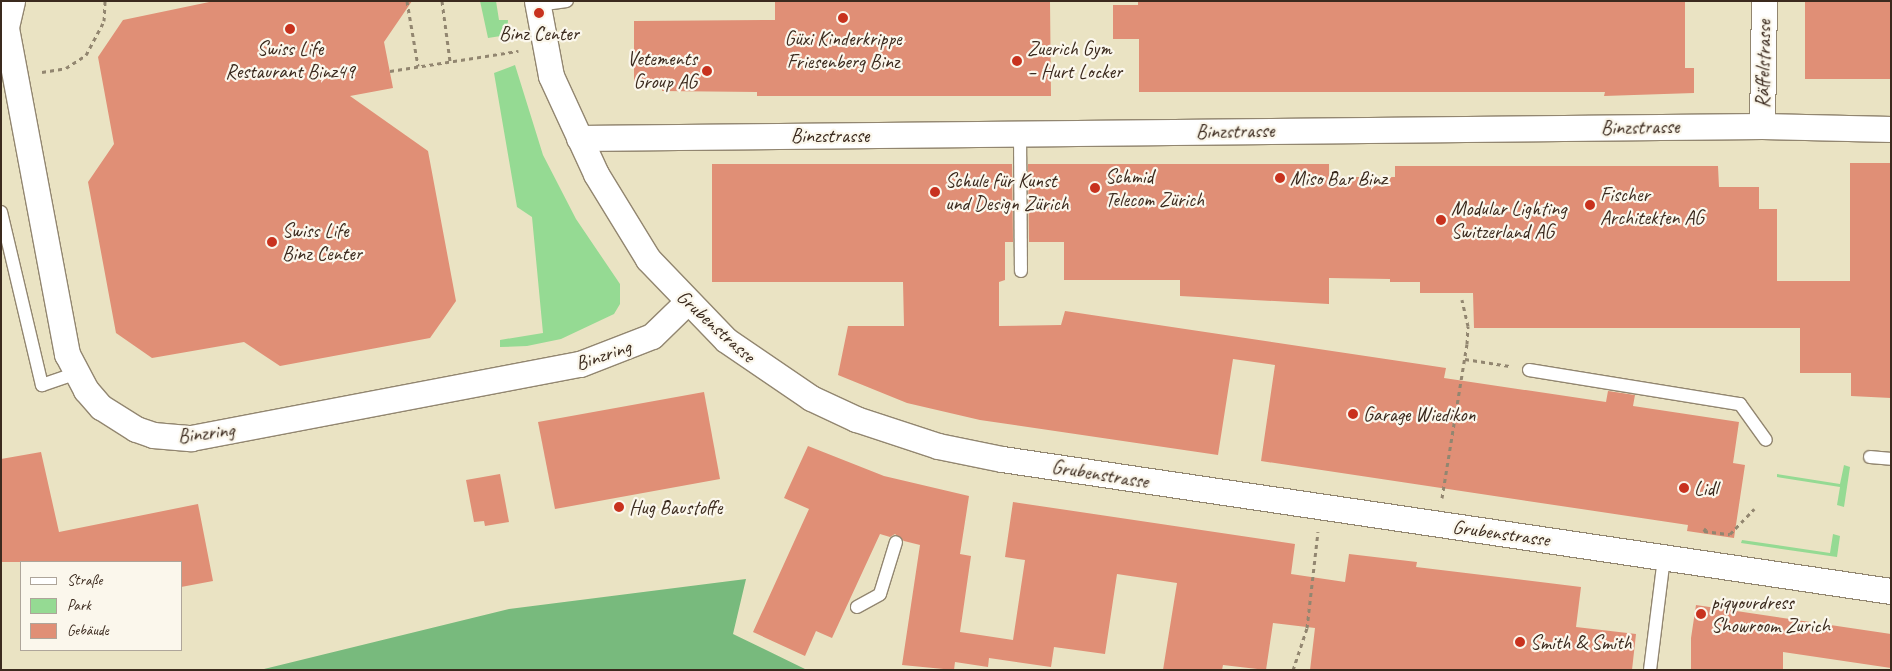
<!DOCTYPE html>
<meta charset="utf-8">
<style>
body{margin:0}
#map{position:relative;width:1892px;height:671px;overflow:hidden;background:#eae3c3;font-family:Caveat,sans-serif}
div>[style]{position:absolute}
.green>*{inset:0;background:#95da93}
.forest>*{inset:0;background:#78ba7d}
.building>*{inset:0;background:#e08f76}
.path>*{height:3px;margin-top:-1.5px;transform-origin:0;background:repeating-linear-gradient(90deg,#928670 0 4px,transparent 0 8px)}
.roads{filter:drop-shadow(1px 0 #928670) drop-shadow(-1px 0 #928670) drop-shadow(0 1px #928670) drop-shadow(0 -1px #928670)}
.lane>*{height:12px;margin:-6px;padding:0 6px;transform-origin:6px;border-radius:6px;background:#fff}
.street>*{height:25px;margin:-12.5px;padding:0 12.5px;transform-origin:12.5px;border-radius:12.5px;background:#fff}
.dots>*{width:14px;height:14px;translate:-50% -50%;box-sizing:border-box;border:2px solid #fbf7ec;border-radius:50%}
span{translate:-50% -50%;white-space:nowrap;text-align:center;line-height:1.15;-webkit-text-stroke:4.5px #fbf7ec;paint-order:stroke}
.poi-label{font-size:20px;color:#3b2a1e}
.left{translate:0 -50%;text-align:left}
.right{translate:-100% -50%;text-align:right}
.street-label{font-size:20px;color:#3b2a1e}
.frame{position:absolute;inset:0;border:2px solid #3b2a1e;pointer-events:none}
.legend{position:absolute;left:20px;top:561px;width:162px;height:90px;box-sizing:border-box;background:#fbf7ec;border:1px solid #aea59a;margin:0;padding:6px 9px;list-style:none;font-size:15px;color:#3b2a1e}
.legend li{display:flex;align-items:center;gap:10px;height:25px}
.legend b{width:25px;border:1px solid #aea59a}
</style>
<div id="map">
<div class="green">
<div style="clip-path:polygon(480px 1px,496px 1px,499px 20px,508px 20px,507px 35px,488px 38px)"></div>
<div style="clip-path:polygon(515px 65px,543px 155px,576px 219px,620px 284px,620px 304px,614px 314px,561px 339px,527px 346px,500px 347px,500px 340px,543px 333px,532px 217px,517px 207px,494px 73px)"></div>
<div style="clip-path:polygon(1844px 465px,1850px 467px,1844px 507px,1837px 505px,1840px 487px,1777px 477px,1777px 474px,1840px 484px)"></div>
<div style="clip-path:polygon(1833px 534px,1840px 536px,1837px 557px,1741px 543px,1742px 540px,1830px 553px)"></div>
</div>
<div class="forest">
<div style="clip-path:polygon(746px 579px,733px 634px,807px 670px,260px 670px,509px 609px)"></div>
</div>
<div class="building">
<div style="clip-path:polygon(214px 1px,412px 1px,384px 42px,393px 88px,350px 96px,428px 151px,456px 301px,430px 338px,280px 366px,244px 342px,152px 358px,116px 333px,88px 182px,114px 144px,98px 57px,123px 20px)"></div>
<div style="clip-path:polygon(775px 1px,1050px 1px,1051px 96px,757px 96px,757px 92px,662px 91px,662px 83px,634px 83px,634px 21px,775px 20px)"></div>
<div style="clip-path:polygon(1138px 1px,1685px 1px,1685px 68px,1694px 68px,1694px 93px,1604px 96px,1605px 92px,1139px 92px,1139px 39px,1113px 39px,1113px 5px,1138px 5px)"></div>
<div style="clip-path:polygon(1805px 1px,1891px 1px,1891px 79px,1805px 79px)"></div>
<div style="clip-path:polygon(1850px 163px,1891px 163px,1891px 398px,1851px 396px,1851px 373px,1800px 373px,1800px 328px,1474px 328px,1473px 293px,1420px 293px,1420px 282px,1390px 282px,1390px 279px,1329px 278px,1329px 304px,1180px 296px,1180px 280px,1064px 280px,1064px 242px,1029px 242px,1028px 164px,1329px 164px,1329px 177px,1395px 177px,1395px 166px,1718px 166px,1719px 187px,1759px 187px,1759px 209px,1777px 209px,1777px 281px,1850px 281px)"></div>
<div style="clip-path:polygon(712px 164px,1012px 164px,1013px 242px,1005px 242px,1005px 280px,999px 282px,999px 326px,1061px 325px,1065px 311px,1446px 368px,1444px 378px,1606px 402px,1608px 391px,1635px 395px,1633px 406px,1739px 422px,1733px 463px,1745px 465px,1734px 538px,1687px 531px,1688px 525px,1261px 461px,1275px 365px,1233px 359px,1218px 455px,980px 420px,907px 403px,838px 375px,848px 326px,904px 326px,903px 282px,712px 282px)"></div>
<div style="clip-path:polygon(704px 392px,720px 479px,555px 509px,538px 422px)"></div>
<div style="clip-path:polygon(808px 446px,884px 476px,969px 496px,960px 554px,971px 556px,960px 632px,1013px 640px,1025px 560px,1005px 557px,1013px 502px,1295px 544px,1291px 574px,1345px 582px,1349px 554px,1417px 562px,1416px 567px,1581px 587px,1576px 627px,1636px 634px,1632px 670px,1310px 670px,1315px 628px,1273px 623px,1266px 670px,1223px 665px,1222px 670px,1163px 670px,1177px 583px,1117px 574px,1105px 654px,1054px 647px,1051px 667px,989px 658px,988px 667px,955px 662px,954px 670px,902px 665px,920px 545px,904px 541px,895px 534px,890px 537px,880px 534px,832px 638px,816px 631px,805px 656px,753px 632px,809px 509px,784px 498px)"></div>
<div style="clip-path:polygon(41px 452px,59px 532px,198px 504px,213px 581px,181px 587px,181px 562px,1px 562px,1px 459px)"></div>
<div style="clip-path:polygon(500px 474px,509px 522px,485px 526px,484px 521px,474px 522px,466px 480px)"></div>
<div style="clip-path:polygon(1696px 605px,1891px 634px,1891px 668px,1783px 652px,1783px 670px,1691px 670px,1691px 638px)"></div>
</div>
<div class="path">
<div style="left:407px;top:1px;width:66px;rotate:80.4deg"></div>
<div style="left:442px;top:1px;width:61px;rotate:82.4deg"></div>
<div style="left:390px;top:71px;width:130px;rotate:-8.9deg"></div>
<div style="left:42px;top:72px;width:24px;rotate:-9deg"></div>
<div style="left:66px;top:68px;width:24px;rotate:-33deg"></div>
<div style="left:86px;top:55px;width:38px;rotate:-62deg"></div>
<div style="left:104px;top:21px;width:20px;rotate:-87deg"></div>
<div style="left:1465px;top:359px;width:45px;rotate:9deg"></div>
<div style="left:1442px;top:498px;width:156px;rotate:-80.8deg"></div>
<div style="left:1467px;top:344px;width:18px;rotate:-87deg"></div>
<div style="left:1468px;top:326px;width:27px;rotate:-103deg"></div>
<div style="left:1706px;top:528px;width:4px;rotate:124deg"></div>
<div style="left:1704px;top:531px;width:26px;rotate:7deg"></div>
<div style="left:1730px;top:534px;width:35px;rotate:-46deg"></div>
<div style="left:1293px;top:670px;width:44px;rotate:-71.6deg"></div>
<div style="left:1307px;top:628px;width:97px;rotate:-83.5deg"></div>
</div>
<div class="roads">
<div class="lane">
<div style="left:538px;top:5px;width:29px;rotate:-8deg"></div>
<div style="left:1020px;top:134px;width:137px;rotate:89.6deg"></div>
<div style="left:1px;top:212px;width:178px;rotate:76.7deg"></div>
<div style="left:42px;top:385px;width:37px;rotate:-19deg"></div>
<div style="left:1529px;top:370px;width:214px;rotate:9.2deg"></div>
<div style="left:1740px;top:404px;width:44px;rotate:54.2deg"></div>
<div style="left:1870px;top:457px;width:21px;rotate:5deg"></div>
<div style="left:857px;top:607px;width:26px;rotate:-29deg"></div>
<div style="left:880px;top:594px;width:54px;rotate:-72.9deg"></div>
<div style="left:1650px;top:670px;width:114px;rotate:-82.9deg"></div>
</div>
<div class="street">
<div style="left:12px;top:1px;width:28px;rotate:103deg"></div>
<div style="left:6px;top:28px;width:332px;rotate:79.4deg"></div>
<div style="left:67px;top:354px;width:41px;rotate:62.2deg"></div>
<div style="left:86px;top:390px;width:23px;rotate:49deg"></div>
<div style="left:101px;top:407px;width:41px;rotate:32.2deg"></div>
<div style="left:136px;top:429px;width:18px;rotate:19deg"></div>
<div style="left:153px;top:435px;width:38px;rotate:5deg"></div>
<div style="left:191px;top:438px;width:396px;rotate:-10.8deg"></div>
<div style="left:580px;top:364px;width:77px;rotate:-21.3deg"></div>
<div style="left:652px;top:336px;width:49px;rotate:-44.2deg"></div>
<div style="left:537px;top:1px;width:76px;rotate:79.4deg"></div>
<div style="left:551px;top:76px;width:108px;rotate:65.3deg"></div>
<div style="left:596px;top:174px;width:100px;rotate:58.5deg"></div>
<div style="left:648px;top:259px;width:112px;rotate:46.1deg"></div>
<div style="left:726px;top:340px;width:103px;rotate:34.3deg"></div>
<div style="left:811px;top:398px;width:50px;rotate:25deg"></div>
<div style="left:856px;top:419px;width:86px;rotate:18.2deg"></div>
<div style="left:938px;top:446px;width:65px;rotate:11.5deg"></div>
<div style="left:1002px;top:459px;width:899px;rotate:8.45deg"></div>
<div style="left:1762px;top:126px;width:125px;rotate:-89.1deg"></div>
<div style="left:579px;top:138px;width:1183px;rotate:-0.58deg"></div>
<div style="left:1762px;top:126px;width:129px;rotate:1.3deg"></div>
</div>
</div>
<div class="dots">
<div style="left:539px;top:13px;background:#c8321e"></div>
<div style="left:843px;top:18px;background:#c8321e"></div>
<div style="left:290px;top:29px;background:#c8321e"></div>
<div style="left:1017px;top:61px;background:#c8321e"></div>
<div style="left:707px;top:71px;background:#c8321e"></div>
<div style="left:1280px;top:178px;background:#c8321e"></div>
<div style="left:1095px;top:188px;background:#c8321e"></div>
<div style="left:935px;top:192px;background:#c8321e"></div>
<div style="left:1590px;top:205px;background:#c8321e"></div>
<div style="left:1441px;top:220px;background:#c8321e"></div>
<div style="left:272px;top:242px;background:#c8321e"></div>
<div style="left:1353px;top:414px;background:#c8321e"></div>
<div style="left:1684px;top:488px;background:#c8321e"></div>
<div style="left:619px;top:507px;background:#c8321e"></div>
<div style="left:1701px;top:614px;background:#c8321e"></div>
<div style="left:1520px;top:642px;background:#c8321e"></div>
</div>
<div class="poi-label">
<span style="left:539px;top:33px">Binz Center</span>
<span style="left:843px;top:50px">Güxi Kinderkrippe<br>Friesenberg Binz</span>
<span style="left:290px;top:60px">Swiss Life<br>Restaurant Binz49</span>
<span class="left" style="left:1027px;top:60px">Zuerich Gym<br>– Hurt Locker</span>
<span class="right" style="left:697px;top:70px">Vetements<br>Group AG</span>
<span class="left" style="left:1105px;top:188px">Schmid<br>Telecom Zürich</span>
<span class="left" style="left:1290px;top:178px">Miso Bar Binz</span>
<span class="left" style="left:945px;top:192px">Schule für Kunst<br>und Design Zürich</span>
<span class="left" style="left:1600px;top:206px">Fischer<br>Architekten AG</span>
<span class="left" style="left:1451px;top:220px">Modular Lighting<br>Switzerland AG</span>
<span class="left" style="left:282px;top:242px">Swiss Life<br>Binz Center</span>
<span class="left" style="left:1363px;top:414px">Garage Wiedikon</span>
<span class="left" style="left:1694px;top:488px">Lidl</span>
<span class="left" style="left:629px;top:507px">Hug Baustoffe</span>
<span class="left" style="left:1711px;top:614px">piqyourdress<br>Showroom Zurich</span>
<span class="left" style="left:1530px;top:642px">Smith &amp; Smith</span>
</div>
<div class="street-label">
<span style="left:1763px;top:64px;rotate:-89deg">Räffelstrasse</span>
<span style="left:1640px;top:127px;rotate:-1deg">Binzstrasse</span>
<span style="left:1235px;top:131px;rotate:-1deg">Binzstrasse</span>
<span style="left:830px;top:135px">Binzstrasse</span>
<span style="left:716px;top:326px;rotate:42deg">Grubenstrasse</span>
<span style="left:603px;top:355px;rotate:-19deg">Binzring</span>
<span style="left:206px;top:433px;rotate:-7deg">Binzring</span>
<span style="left:1100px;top:474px;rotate:9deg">Grubenstrasse</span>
<span style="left:1501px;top:533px;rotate:8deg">Grubenstrasse</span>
</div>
<div class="frame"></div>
<ul class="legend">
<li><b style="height:6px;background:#fff"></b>Straße</li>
<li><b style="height:14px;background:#95da93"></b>Park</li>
<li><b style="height:14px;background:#e08f76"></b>Gebäude</li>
</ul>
</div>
